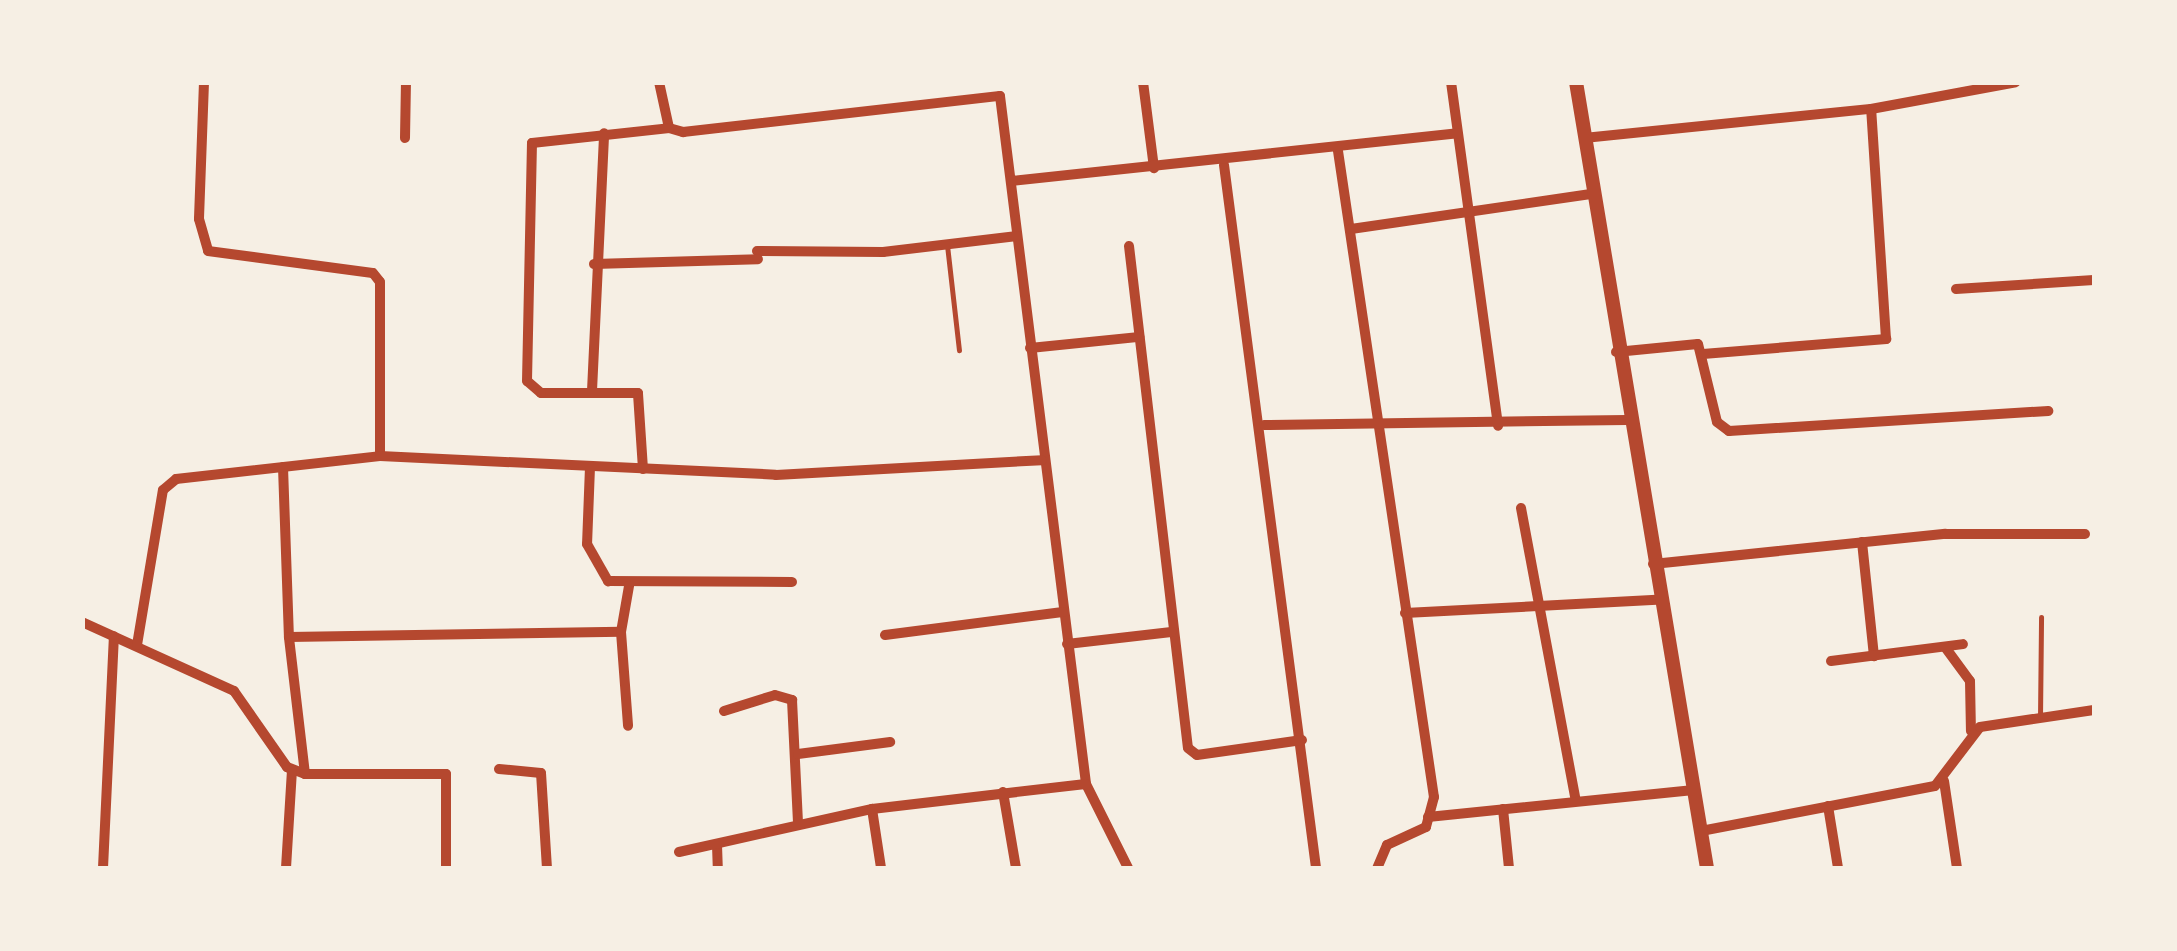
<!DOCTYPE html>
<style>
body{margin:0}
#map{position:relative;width:2177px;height:951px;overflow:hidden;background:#f6efe4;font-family:Overpass,sans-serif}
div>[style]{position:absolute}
.service>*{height:5px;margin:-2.5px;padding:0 2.5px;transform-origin:2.5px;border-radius:2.5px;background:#b5482f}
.minor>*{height:10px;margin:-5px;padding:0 5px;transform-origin:5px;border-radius:5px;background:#b5482f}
.tertiary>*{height:14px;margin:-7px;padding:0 7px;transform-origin:7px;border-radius:7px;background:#b5482f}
span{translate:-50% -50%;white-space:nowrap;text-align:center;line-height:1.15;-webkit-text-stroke:8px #f6efe4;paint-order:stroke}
.frame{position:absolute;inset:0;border:85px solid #f6efe4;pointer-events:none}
</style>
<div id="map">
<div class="service">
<div style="left:947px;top:245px;width:106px;rotate:83.5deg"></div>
<div style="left:2040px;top:718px;width:101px;rotate:-89.4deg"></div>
</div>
<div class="minor">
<div style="left:204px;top:82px;width:137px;rotate:92.1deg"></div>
<div style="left:199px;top:219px;width:33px;rotate:74deg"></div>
<div style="left:208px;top:251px;width:166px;rotate:7.6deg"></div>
<div style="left:373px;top:273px;width:11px;rotate:52deg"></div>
<div style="left:380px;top:282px;width:174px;rotate:90deg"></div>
<div style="left:659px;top:82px;width:47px;rotate:77.7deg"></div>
<div style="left:669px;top:128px;width:15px;rotate:16deg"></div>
<div style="left:683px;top:132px;width:319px;rotate:-6.5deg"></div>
<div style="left:1000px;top:96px;width:693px;rotate:82.87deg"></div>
<div style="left:1086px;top:784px;width:94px;rotate:63.4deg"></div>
<div style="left:1143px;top:82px;width:87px;rotate:82.7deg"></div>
<div style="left:1451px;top:82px;width:347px;rotate:82.2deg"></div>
<div style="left:405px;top:138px;width:56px;rotate:-89deg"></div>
<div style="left:1584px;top:138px;width:288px;rotate:-5.8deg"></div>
<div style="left:1871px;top:109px;width:147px;rotate:-10.5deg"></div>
<div style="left:1338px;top:151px;width:653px;rotate:81.55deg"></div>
<div style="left:1434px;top:797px;width:31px;rotate:105deg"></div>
<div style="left:1426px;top:827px;width:43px;rotate:155.2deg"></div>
<div style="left:1387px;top:845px;width:25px;rotate:113deg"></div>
<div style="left:1224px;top:165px;width:709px;rotate:82.54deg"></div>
<div style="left:1011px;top:181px;width:449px;rotate:-6.1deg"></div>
<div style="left:1351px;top:229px;width:244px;rotate:-8.3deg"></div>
<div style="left:1129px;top:246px;width:505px;rotate:83.3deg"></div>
<div style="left:1188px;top:748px;width:11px;rotate:38deg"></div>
<div style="left:1197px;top:755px;width:106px;rotate:-8.1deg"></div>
<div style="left:757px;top:251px;width:126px;rotate:0.5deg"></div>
<div style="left:883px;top:252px;width:135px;rotate:-6.8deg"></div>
<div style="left:594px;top:264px;width:164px;rotate:-1.7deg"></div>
<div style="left:1956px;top:289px;width:138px;rotate:-3.7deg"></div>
<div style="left:1030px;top:348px;width:110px;rotate:-5.8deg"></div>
<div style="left:1616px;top:352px;width:82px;rotate:-5.6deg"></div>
<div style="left:1698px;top:344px;width:80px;rotate:76.3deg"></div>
<div style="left:1717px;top:422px;width:15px;rotate:37deg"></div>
<div style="left:1729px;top:431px;width:320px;rotate:-3.6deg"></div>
<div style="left:1703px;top:354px;width:184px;rotate:-4.7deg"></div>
<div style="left:1886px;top:339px;width:230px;rotate:-93.7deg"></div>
<div style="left:592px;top:391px;width:258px;rotate:-87.3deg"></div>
<div style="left:1264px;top:425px;width:363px;rotate:-0.8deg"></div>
<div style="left:283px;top:467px;width:170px;rotate:88deg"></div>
<div style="left:590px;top:467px;width:77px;rotate:92.2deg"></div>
<div style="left:587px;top:544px;width:43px;rotate:60.4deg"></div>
<div style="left:608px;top:581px;width:184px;rotate:0.3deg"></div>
<div style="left:643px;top:469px;width:76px;rotate:-93.8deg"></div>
<div style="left:638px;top:393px;width:97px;rotate:180deg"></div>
<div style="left:541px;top:393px;width:18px;rotate:-139deg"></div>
<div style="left:527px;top:381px;width:238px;rotate:-88.8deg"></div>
<div style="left:532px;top:143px;width:138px;rotate:-6.2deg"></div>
<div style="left:1521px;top:508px;width:298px;rotate:79.4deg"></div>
<div style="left:1862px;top:542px;width:115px;rotate:84deg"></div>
<div style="left:1653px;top:564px;width:294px;rotate:-5.9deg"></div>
<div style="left:1945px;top:534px;width:140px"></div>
<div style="left:1405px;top:613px;width:252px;rotate:-3deg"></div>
<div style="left:82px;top:622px;width:167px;rotate:24.4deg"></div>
<div style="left:234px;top:691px;width:93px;rotate:55.1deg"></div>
<div style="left:287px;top:767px;width:19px;rotate:21deg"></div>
<div style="left:621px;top:632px;width:47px;rotate:-80.1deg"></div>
<div style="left:885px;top:635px;width:179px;rotate:-7.4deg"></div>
<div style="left:1067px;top:644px;width:105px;rotate:-6.6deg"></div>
<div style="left:137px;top:645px;width:157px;rotate:-80.5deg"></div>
<div style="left:163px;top:490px;width:17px;rotate:-40deg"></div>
<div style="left:176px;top:479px;width:205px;rotate:-6.4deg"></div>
<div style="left:380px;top:456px;width:396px;rotate:2.7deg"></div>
<div style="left:776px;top:475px;width:266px;rotate:-3.2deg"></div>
<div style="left:1945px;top:647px;width:42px;rotate:53.7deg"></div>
<div style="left:1970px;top:681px;width:50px;rotate:88.9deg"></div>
<div style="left:1831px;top:661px;width:133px;rotate:-7.3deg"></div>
<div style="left:724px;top:711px;width:53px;rotate:-17.4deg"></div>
<div style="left:775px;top:695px;width:18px;rotate:16deg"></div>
<div style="left:792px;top:700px;width:121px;rotate:87.2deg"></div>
<div style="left:798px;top:754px;width:93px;rotate:-7.4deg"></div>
<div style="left:499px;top:769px;width:42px;rotate:5.4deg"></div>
<div style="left:541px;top:773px;width:95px;rotate:86.4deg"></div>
<div style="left:1944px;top:781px;width:88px;rotate:81.5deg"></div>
<div style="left:1003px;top:792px;width:77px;rotate:80.3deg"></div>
<div style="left:1828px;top:806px;width:63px;rotate:80.8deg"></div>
<div style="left:872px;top:809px;width:60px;rotate:81.3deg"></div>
<div style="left:1503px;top:809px;width:59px;rotate:84.2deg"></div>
<div style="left:1428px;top:817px;width:267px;rotate:-5.8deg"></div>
<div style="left:1701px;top:831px;width:238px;rotate:-10.9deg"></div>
<div style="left:1935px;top:786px;width:74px;rotate:-52.7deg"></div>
<div style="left:1980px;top:727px;width:115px;rotate:-8.5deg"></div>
<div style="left:717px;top:845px;width:23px;rotate:88deg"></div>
<div style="left:679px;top:852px;width:198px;rotate:-12.6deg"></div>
<div style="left:872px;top:809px;width:215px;rotate:-6.7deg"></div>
<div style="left:103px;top:868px;width:232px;rotate:-87.3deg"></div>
<div style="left:286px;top:868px;width:98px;rotate:-86.5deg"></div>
<div style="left:446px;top:868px;width:94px;rotate:-90deg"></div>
<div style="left:446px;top:774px;width:141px;rotate:180deg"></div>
<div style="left:305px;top:774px;width:138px;rotate:-96.7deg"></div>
<div style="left:289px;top:637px;width:332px;rotate:-0.9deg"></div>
<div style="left:621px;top:632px;width:94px;rotate:85.7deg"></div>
</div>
<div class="tertiary">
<div style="left:1576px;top:82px;width:797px;rotate:80.54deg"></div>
</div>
<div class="frame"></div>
</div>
